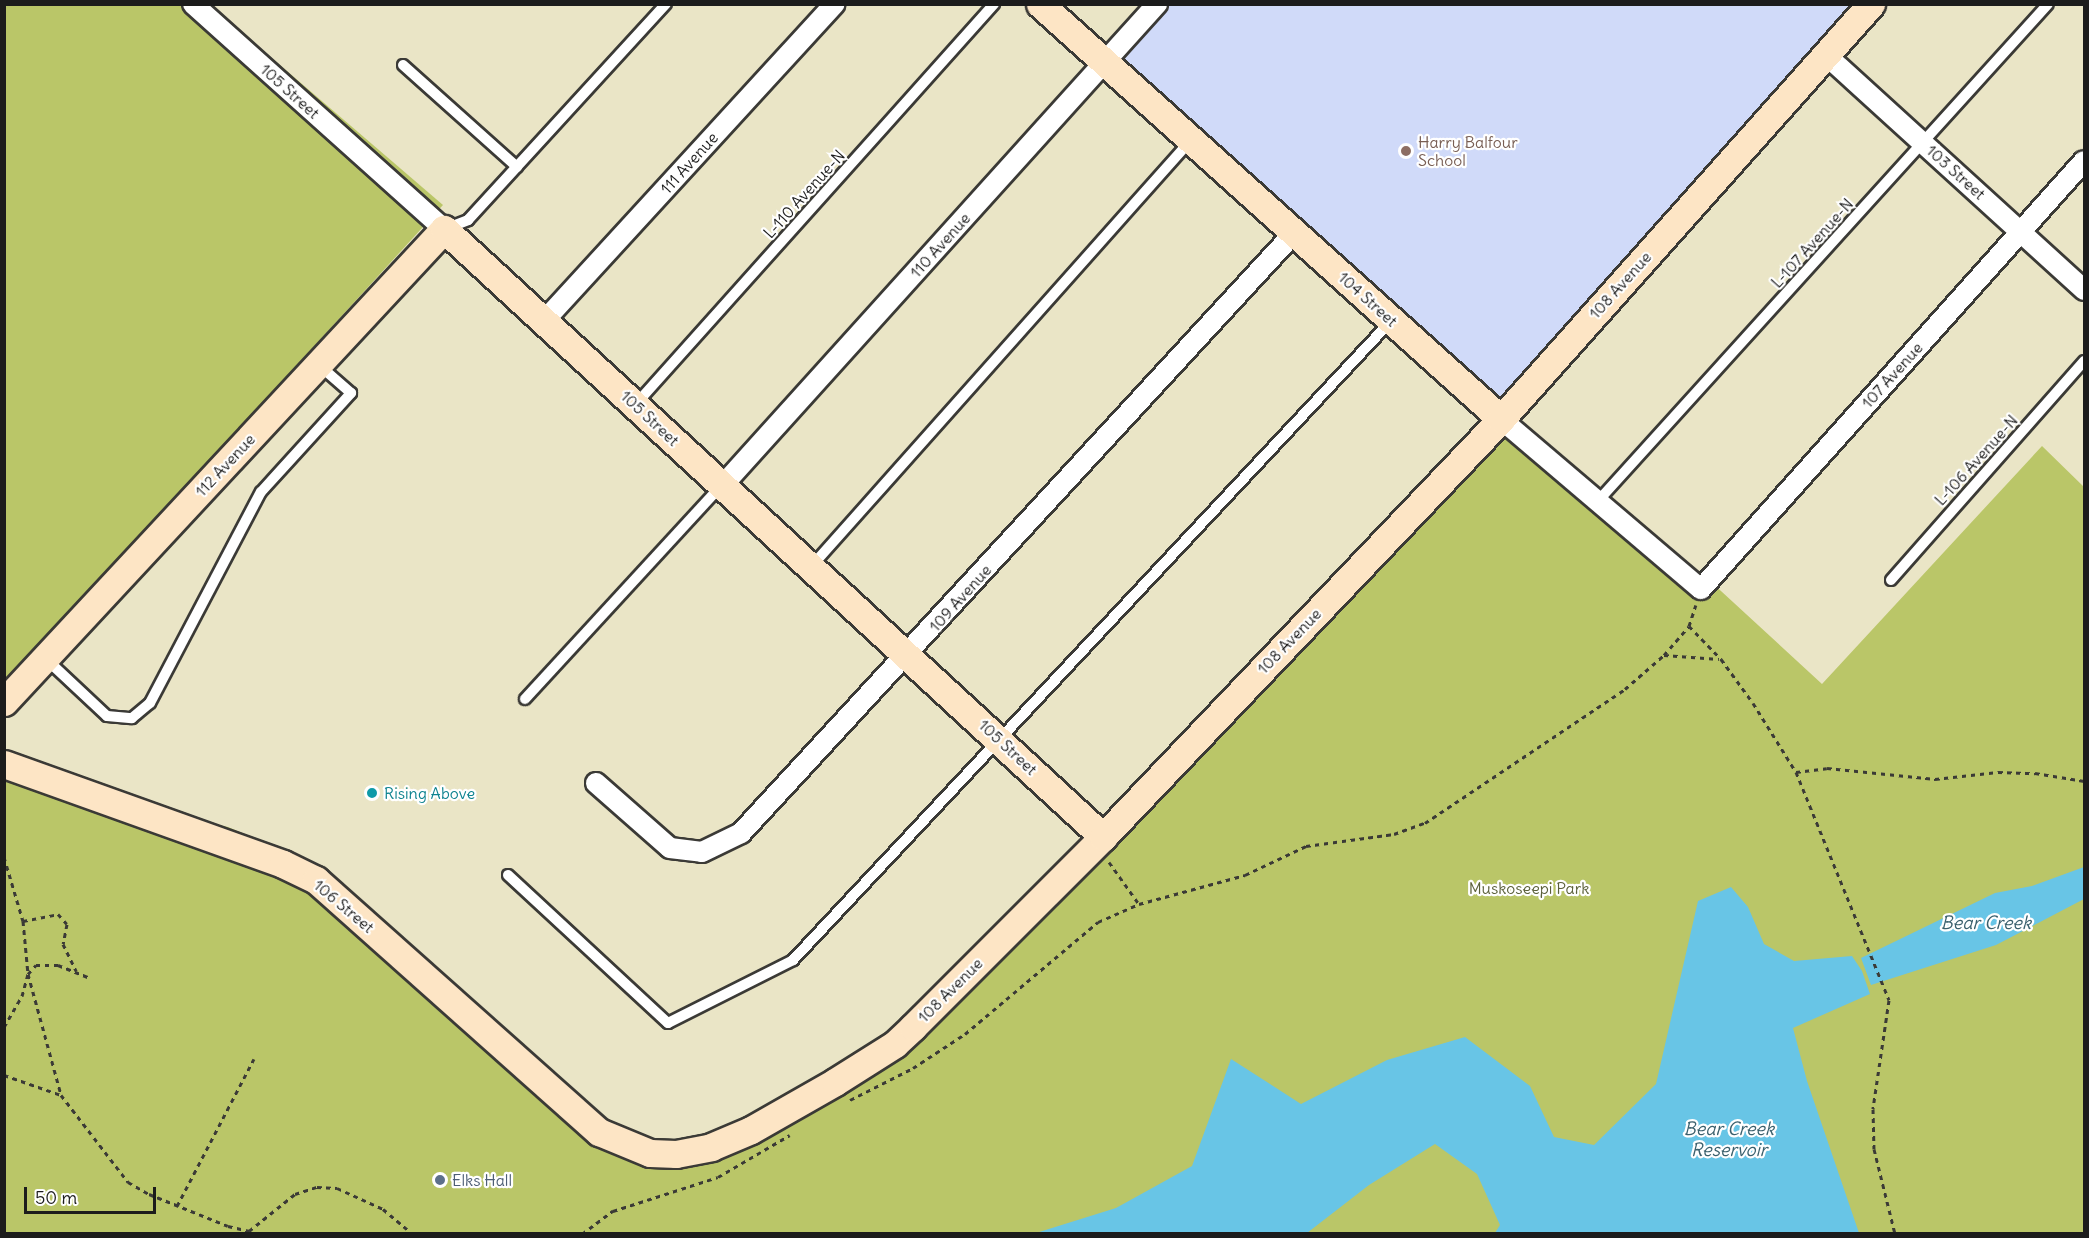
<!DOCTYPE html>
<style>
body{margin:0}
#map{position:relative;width:2089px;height:1238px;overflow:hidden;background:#eae5c6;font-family:Delius,sans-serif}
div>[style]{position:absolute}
.built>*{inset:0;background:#d0daf9}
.green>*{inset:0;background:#bac668}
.water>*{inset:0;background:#68c5e6}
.path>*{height:3px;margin-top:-1.5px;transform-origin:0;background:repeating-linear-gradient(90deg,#3b3a36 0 4.5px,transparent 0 9px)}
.roads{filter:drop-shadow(2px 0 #3b3a36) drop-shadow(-2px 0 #3b3a36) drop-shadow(0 2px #3b3a36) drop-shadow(0 -2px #3b3a36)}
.lane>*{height:10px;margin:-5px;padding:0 5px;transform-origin:5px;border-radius:5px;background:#fff}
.street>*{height:20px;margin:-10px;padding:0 10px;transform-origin:10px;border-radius:10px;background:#fff}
.secondary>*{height:27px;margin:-13.5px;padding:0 13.5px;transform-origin:13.5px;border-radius:13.5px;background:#fde5c5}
.dots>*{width:16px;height:16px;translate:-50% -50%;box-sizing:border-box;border:3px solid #fff;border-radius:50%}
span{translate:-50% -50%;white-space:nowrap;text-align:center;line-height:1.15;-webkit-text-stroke:4.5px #fff;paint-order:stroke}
.street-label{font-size:16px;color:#1c1c1c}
.education-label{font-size:16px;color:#785e54}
.left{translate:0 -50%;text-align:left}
.culture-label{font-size:16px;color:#0d838f}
.park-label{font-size:16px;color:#5b603a}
.service-label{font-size:16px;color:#4e5e75}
.water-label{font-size:18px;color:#3a606d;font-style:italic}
.frame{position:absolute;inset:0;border:6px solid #1c1c1c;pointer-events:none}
.scale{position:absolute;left:24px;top:1187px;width:132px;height:27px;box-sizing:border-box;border:3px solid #1c1c1c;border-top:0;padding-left:8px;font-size:18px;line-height:21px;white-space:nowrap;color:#1c1c1c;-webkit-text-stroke:4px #fff;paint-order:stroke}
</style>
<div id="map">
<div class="built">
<div style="clip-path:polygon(1157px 5px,1871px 5px,1501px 419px,1104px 62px)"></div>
</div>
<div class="green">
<div style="clip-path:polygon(5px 5px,210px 5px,443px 205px,5px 685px)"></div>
<div style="clip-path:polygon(1501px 414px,1700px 589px,1709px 580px,1822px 684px,2042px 446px,2084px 487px,2084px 1233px,5px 1234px,5px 776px,228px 827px,278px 848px,584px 1119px,679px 1149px,738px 1128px,914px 1032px)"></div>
</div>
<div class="water">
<div style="clip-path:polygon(2084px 867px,2084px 899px,1996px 945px,1871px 985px,1861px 958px,1995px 893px,2032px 886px)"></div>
<div style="clip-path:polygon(1731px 887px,1748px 907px,1764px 944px,1794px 961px,1852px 956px,1862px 971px,1870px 994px,1793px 1028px,1807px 1081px,1859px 1233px,1495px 1233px,1500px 1225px,1477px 1174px,1435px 1144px,1369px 1185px,1307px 1233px,1036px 1233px,1116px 1208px,1192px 1166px,1231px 1059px,1301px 1104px,1387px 1060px,1465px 1037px,1530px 1086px,1554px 1137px,1594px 1145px,1656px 1084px,1698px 901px)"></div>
</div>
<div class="path">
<div style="left:1689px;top:626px;width:22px;rotate:-72deg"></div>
<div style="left:1664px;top:655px;width:55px;rotate:4.2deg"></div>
<div style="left:1796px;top:772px;width:31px;rotate:-7deg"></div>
<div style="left:1827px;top:768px;width:109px;rotate:5.8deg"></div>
<div style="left:1935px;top:779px;width:63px;rotate:-6.3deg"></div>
<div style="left:1998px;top:772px;width:37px;rotate:2deg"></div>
<div style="left:2035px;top:773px;width:50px;rotate:9.3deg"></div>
<div style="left:4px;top:857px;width:67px;rotate:73.5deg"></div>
<div style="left:23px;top:921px;width:53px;rotate:84.6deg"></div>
<div style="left:28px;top:974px;width:125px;rotate:74.7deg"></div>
<div style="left:1109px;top:862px;width:52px;rotate:54.5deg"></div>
<div style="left:23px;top:921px;width:36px;rotate:-11deg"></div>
<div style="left:58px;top:914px;width:13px;rotate:48deg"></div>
<div style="left:67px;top:924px;width:20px;rotate:101deg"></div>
<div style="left:63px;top:944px;width:30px;rotate:64deg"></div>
<div style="left:4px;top:1027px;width:36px;rotate:-60deg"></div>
<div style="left:22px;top:996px;width:23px;rotate:-75deg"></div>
<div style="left:28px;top:974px;width:12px;rotate:-48deg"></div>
<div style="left:36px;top:965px;width:22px"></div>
<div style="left:58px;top:965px;width:32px;rotate:22deg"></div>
<div style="left:4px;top:1075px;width:60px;rotate:19.3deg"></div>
<div style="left:61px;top:1095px;width:110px;rotate:52.4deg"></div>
<div style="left:128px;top:1182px;width:24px;rotate:30deg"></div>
<div style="left:149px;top:1194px;width:85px;rotate:22.1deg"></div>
<div style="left:228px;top:1226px;width:22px;rotate:13deg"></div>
<div style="left:249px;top:1231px;width:59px;rotate:-38.8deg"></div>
<div style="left:295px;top:1194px;width:23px;rotate:-18deg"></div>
<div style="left:317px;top:1187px;width:20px;rotate:3deg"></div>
<div style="left:337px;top:1188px;width:51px;rotate:24.5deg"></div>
<div style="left:383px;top:1209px;width:39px;rotate:40deg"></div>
<div style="left:850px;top:1100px;width:71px;rotate:-26.9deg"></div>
<div style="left:913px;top:1068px;width:62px;rotate:-33.2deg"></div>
<div style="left:965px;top:1034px;width:174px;rotate:-40.1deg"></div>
<div style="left:1098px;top:922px;width:45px;rotate:-23.7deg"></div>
<div style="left:1139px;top:904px;width:110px;rotate:-15.3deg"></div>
<div style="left:1245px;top:875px;width:68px;rotate:-25.4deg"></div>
<div style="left:1306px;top:846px;width:89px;rotate:-7.8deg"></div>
<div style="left:1394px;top:834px;width:33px;rotate:-20deg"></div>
<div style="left:1425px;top:823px;width:241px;rotate:-33.8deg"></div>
<div style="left:1625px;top:689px;width:52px;rotate:-41.1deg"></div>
<div style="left:1664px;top:655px;width:38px;rotate:-49deg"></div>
<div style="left:1689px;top:626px;width:46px;rotate:45.9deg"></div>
<div style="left:1721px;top:659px;width:54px;rotate:54deg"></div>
<div style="left:1753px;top:703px;width:81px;rotate:58.1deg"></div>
<div style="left:1796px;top:772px;width:246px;rotate:67.8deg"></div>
<div style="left:1889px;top:1000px;width:110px;rotate:98.4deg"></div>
<div style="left:1873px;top:1109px;width:40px;rotate:88.6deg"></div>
<div style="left:1874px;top:1149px;width:88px;rotate:76.1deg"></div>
<div style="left:177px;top:1206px;width:166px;rotate:-62.4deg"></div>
<div style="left:582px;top:1234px;width:39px;rotate:-37deg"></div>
<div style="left:613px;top:1211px;width:110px;rotate:-17.9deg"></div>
<div style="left:718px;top:1177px;width:83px;rotate:-30.3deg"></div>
</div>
<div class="roads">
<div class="lane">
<div style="left:403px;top:65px;width:153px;rotate:41.8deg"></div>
<div style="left:445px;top:229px;width:25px;rotate:-21deg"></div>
<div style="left:468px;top:220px;width:293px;rotate:-47.5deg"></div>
<div style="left:636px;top:404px;width:537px;rotate:-48.17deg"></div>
<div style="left:1598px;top:501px;width:670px;rotate:-47.84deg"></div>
<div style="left:810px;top:568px;width:573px;rotate:-48.32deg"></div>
<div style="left:1891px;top:580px;width:292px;rotate:-48.6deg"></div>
<div style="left:45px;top:658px;width:85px;rotate:43.1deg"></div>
<div style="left:107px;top:716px;width:25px;rotate:5deg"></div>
<div style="left:132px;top:718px;width:23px;rotate:-40deg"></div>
<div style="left:150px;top:703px;width:238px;rotate:-62.3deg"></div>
<div style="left:261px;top:492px;width:134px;rotate:-47.7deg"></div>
<div style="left:351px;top:393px;width:43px;rotate:-138.8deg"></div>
<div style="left:525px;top:699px;width:291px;rotate:-47.4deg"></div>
<div style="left:508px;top:875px;width:218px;rotate:42.8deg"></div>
<div style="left:668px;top:1023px;width:140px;rotate:-26.7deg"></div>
<div style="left:793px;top:960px;width:875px;rotate:-46.9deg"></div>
</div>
<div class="street">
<div style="left:193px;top:4px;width:337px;rotate:41.9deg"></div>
<div style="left:1826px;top:55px;width:349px;rotate:42.3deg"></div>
<div style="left:544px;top:321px;width:430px;rotate:-47.5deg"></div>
<div style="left:1501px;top:419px;width:262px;rotate:40.4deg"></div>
<div style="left:1701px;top:589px;width:574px;rotate:-48.18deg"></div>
<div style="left:723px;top:485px;width:648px;rotate:-47.94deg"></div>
<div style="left:596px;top:783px;width:98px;rotate:41.3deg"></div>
<div style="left:670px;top:848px;width:32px;rotate:7deg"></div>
<div style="left:702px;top:852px;width:43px;rotate:-26deg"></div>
<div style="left:741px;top:833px;width:817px;rotate:-47.33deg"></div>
</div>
<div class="secondary">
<div style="left:1040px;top:4px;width:620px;rotate:41.99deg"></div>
<div style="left:4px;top:702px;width:646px;rotate:-47.07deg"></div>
<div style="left:444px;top:229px;width:897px;rotate:42.69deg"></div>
<div style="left:4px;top:764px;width:296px;rotate:19.7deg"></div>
<div style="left:283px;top:864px;width:37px;rotate:26deg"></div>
<div style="left:316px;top:880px;width:379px;rotate:41.7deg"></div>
<div style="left:599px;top:1132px;width:55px;rotate:22.4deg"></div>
<div style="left:650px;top:1153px;width:26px;rotate:2deg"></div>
<div style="left:676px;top:1154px;width:36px;rotate:-11deg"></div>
<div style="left:711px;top:1147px;width:43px;rotate:-23deg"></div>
<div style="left:751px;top:1130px;width:97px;rotate:-29.7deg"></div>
<div style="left:835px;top:1082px;width:71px;rotate:-32.3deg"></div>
<div style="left:895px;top:1044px;width:25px;rotate:-43deg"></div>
<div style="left:913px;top:1027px;width:269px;rotate:-45deg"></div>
<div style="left:1103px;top:837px;width:577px;rotate:-46.4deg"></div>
<div style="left:1501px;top:419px;width:556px;rotate:-48.28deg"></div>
</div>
</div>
<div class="dots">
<div style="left:1406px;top:151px;background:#8d6e63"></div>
<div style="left:372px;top:793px;background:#0f9aa8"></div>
<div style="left:440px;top:1180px;background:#5c6f8a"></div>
</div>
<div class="street-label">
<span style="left:290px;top:91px;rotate:42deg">105 Street</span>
<span style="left:689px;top:163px;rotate:-48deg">111 Avenue</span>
<span style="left:1956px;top:172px;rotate:42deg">103 Street</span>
<span style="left:804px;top:194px;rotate:-48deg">L-110 Avenue-N</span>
<span style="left:1812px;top:243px;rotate:-48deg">L-107 Avenue-N</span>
<span style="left:940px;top:245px;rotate:-48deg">110 Avenue</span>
<span style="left:1620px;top:285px;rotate:-48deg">108 Avenue</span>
<span style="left:1368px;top:299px;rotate:42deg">104 Street</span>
<span style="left:1892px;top:375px;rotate:-48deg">107 Avenue</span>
<span style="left:650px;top:418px;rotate:43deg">105 Street</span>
<span style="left:1976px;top:460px;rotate:-48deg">L-106 Avenue-N</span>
<span style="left:225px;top:465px;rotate:-47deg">112 Avenue</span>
<span style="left:960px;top:598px;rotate:-48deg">109 Avenue</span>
<span style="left:1289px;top:641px;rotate:-46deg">108 Avenue</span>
<span style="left:1008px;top:747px;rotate:43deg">105 Street</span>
<span style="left:344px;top:906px;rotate:40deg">106 Street</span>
<span style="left:950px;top:990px;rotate:-45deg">108 Avenue</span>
</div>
<div class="education-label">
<span class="left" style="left:1418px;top:151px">Harry Balfour<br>School</span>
</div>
<div class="culture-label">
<span class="left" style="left:384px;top:793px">Rising Above</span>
</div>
<div class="park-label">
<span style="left:1529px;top:888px">Muskoseepi Park</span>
</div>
<div class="service-label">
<span class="left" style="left:452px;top:1180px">Elks Hall</span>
</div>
<div class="water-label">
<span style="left:1986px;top:923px">Bear Creek</span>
<span style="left:1729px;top:1140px">Bear Creek<br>Reservoir</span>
</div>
<div class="frame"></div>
<div class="scale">50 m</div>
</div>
